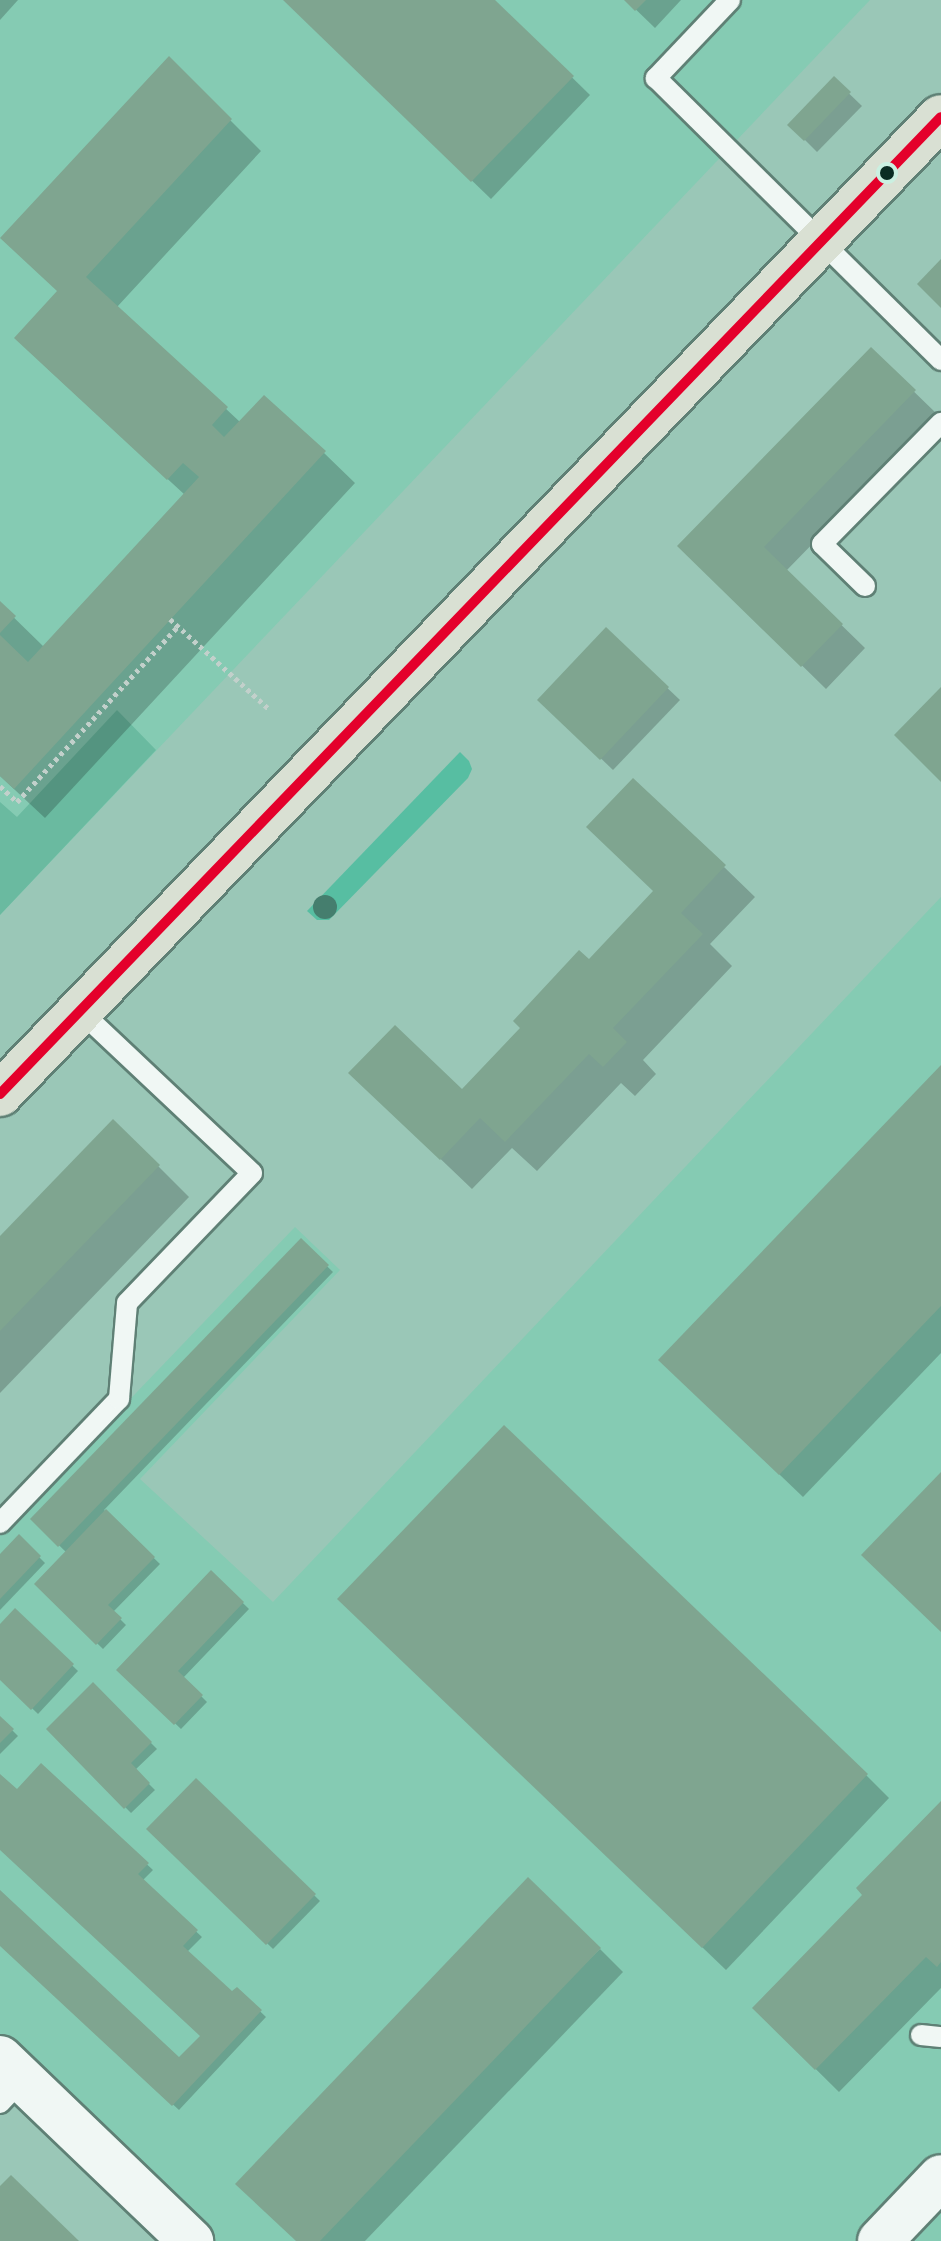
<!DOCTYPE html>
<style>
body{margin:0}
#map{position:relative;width:941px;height:2241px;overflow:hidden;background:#9ac7b7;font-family:"Fira Sans",sans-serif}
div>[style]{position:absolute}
.built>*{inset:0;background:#85cbb3}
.green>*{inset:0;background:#57bea2}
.forest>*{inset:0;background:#6abaa0}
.shadow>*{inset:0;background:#0003}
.building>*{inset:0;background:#7fa590}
.path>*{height:5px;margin-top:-2.5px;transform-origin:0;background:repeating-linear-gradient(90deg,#c2d0cb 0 4px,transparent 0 8px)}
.roads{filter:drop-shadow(2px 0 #5f8075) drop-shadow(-2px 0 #5f8075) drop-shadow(0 2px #5f8075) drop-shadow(0 -2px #5f8075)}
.lane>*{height:20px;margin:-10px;padding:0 10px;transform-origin:10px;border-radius:10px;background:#f0f7f4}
.secondary>*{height:44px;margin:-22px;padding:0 22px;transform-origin:22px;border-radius:22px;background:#f0f7f4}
.primary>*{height:44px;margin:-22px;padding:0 22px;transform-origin:22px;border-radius:22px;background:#d9e0d3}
.bus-1>*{height:10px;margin:-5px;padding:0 5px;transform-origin:5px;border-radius:5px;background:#e4002b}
.trees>*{width:24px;height:24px;margin:-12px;border-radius:50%;background:#457e6e}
.dots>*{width:22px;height:22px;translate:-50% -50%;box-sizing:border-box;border:4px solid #caf0e1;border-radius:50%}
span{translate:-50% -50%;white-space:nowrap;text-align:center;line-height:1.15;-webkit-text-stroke:6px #caf0e1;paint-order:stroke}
</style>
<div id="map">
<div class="built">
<div style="clip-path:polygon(0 0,870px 0,0 915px)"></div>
<div style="clip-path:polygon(941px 897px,941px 2241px,191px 2241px,0 2058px,0 1535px,295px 1227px,340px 1270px,140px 1479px,273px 1602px)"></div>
</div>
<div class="green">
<div style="clip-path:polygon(460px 752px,469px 761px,472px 769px,468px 778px,329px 920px,317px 920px,307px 911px)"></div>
</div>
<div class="forest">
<div style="clip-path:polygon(117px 710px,156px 750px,0 915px,0 802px,17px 817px)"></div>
</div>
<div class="shadow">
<div style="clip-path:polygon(0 0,18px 0,0 20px)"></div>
<div style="clip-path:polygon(285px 0,493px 0,590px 95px,491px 199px)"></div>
<div style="clip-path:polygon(626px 0,681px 0,655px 28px)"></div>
<div style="clip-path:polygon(169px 59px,261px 151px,117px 307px,240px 422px,324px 453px,355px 483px,45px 818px,0 776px,0 604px,44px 647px,185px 495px,47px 368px,59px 293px)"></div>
<div style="clip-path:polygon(834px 79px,862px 106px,817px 152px,790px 125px)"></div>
<div style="clip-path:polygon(871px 350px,938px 415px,786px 571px,865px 648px,826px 689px,680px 546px)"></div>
<div style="clip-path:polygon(606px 630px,680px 700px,613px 770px,540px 700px)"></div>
<div style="clip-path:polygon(724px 867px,755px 897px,710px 944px,732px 966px,643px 1060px,656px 1074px,635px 1096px,621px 1083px,537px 1171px,512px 1148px,472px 1189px,382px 1103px,462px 1091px,655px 892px)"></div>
<div style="clip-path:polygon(941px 1068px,941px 1353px,803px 1497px,684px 1383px)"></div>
<div style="clip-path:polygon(158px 1166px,189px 1197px,0 1393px,0 1238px)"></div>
<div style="clip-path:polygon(301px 1241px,333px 1272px,104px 1510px,160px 1564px,113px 1612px,126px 1625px,103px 1649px,36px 1584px,67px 1553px,32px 1519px)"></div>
<div style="clip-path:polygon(19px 1537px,45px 1563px,0 1610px,0 1557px)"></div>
<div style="clip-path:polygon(211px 1572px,249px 1609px,183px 1678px,207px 1702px,181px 1729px,119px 1670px)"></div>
<div style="clip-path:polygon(15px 1611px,78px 1671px,38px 1714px,0 1677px,0 1626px)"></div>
<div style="clip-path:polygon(363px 1622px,866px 1775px,889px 1798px,726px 1970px)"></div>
<div style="clip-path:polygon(93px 1685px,157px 1749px,135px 1770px,155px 1790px,131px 1813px,48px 1729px)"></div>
<div style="clip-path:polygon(0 1718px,18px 1736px,0 1754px)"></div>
<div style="clip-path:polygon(41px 1766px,153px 1870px,142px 1881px,202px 1937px,187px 1952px,232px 1994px,237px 1989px,266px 2017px,179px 2110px,0 1944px,0 1893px,179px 2060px,202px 2036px,0 1848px,0 1777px,17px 1792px)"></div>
<div style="clip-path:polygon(196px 1780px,320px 1901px,273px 1949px,149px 1829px)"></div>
<div style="clip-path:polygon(941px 1804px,941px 1988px,839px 2092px,754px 2008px,865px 1895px)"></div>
<div style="clip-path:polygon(600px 1949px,623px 1972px,365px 2241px,297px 2241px)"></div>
</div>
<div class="building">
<div style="clip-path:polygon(283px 0,495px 0,574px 76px,471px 182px)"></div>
<div style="clip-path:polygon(624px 0,646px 0,635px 11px)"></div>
<div style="clip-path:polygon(169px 56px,232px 119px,86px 277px,228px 407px,212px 425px,224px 437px,264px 395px,326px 451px,14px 789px,0 776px,0 635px,28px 662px,199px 477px,183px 463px,167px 480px,14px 338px,57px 291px,0 238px)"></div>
<div style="clip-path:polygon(834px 76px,851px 92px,804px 141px,787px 125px)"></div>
<div style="clip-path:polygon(941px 259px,941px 308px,917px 284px)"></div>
<div style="clip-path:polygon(871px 347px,916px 390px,764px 547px,843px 624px,801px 667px,677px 546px)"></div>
<div style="clip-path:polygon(0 601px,16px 616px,0 633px)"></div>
<div style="clip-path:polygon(606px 627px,669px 687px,600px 760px,537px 700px)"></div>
<div style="clip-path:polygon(941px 687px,941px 782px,894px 735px)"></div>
<div style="clip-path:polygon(633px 778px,726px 865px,681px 913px,703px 934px,613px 1028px,627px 1042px,603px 1067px,589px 1054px,505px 1142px,480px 1118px,440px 1160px,348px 1073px,395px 1025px,462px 1089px,520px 1028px,513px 1021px,579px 950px,589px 959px,653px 891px,586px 827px)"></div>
<div style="clip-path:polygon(941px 1065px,941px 1306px,779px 1475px,658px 1360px)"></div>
<div style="clip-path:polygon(113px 1119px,160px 1165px,0 1331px,0 1236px)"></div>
<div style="clip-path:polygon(301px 1238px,329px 1265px,58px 1547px,30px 1519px)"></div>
<div style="clip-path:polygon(504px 1425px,868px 1774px,702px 1948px,337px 1599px)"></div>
<div style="clip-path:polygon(941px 1472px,941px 1632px,861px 1555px)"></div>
<div style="clip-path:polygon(106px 1509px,155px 1557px,108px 1605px,122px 1618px,96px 1645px,34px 1584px)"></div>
<div style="clip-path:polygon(19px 1534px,41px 1556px,0 1599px,0 1554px)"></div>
<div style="clip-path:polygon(211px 1570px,244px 1602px,178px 1671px,203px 1695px,174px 1725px,116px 1670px)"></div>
<div style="clip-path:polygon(15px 1608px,74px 1664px,31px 1710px,0 1680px,0 1624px)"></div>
<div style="clip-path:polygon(93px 1682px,152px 1742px,131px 1763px,150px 1783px,124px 1809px,46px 1729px)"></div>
<div style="clip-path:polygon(0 1716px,14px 1729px,0 1743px)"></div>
<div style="clip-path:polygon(41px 1763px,149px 1863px,138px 1874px,198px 1930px,183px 1946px,232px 1991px,237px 1987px,262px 2010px,172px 2106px,0 1946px,0 1890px,179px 2057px,200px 2036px,0 1850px,0 1774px,17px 1789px)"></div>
<div style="clip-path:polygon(196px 1778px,316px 1894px,266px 1945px,146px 1829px)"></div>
<div style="clip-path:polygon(941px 1801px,941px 1962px,937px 1967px,926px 1957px,815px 2070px,752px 2008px,862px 1895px,856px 1888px)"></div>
<div style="clip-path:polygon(528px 1877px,601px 1948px,320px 2241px,296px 2241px,235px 2184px)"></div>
<div style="clip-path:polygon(11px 2175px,79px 2241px,0 2241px,0 2186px)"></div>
</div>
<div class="path">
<div style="left:170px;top:619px;width:135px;rotate:42.3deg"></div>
<div style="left:0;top:786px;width:23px;rotate:43deg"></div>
<div style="left:17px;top:802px;width:239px;rotate:-47.5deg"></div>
</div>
<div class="roads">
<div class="lane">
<div style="left:730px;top:0;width:108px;rotate:133.5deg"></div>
<div style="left:656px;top:78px;width:401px;rotate:44.7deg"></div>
<div style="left:865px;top:586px;width:60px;rotate:-135.7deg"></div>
<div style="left:822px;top:544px;width:170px;rotate:-45.5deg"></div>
<div style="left:0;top:1523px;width:172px;rotate:-46.2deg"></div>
<div style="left:119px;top:1399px;width:96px;rotate:-85.2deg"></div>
<div style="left:127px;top:1303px;width:180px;rotate:-46.1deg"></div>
<div style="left:252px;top:1173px;width:236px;rotate:-136.7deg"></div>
<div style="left:921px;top:2035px;width:20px;rotate:6deg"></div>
<div style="left:0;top:2103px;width:33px;rotate:-47deg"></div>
</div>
<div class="secondary">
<div style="left:0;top:2058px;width:265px;rotate:43.8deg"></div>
<div style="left:880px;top:2241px;width:88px;rotate:-46.4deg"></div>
</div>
<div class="primary">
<div style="left:0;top:1094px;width:1356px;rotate:-46.08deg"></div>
</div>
</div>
<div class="bus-1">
<div style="left:0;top:1094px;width:1356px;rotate:-46.08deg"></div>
</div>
<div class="trees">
<div style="left:325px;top:907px"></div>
</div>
<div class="dots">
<div style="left:887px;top:173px;background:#0a2d23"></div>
</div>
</div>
